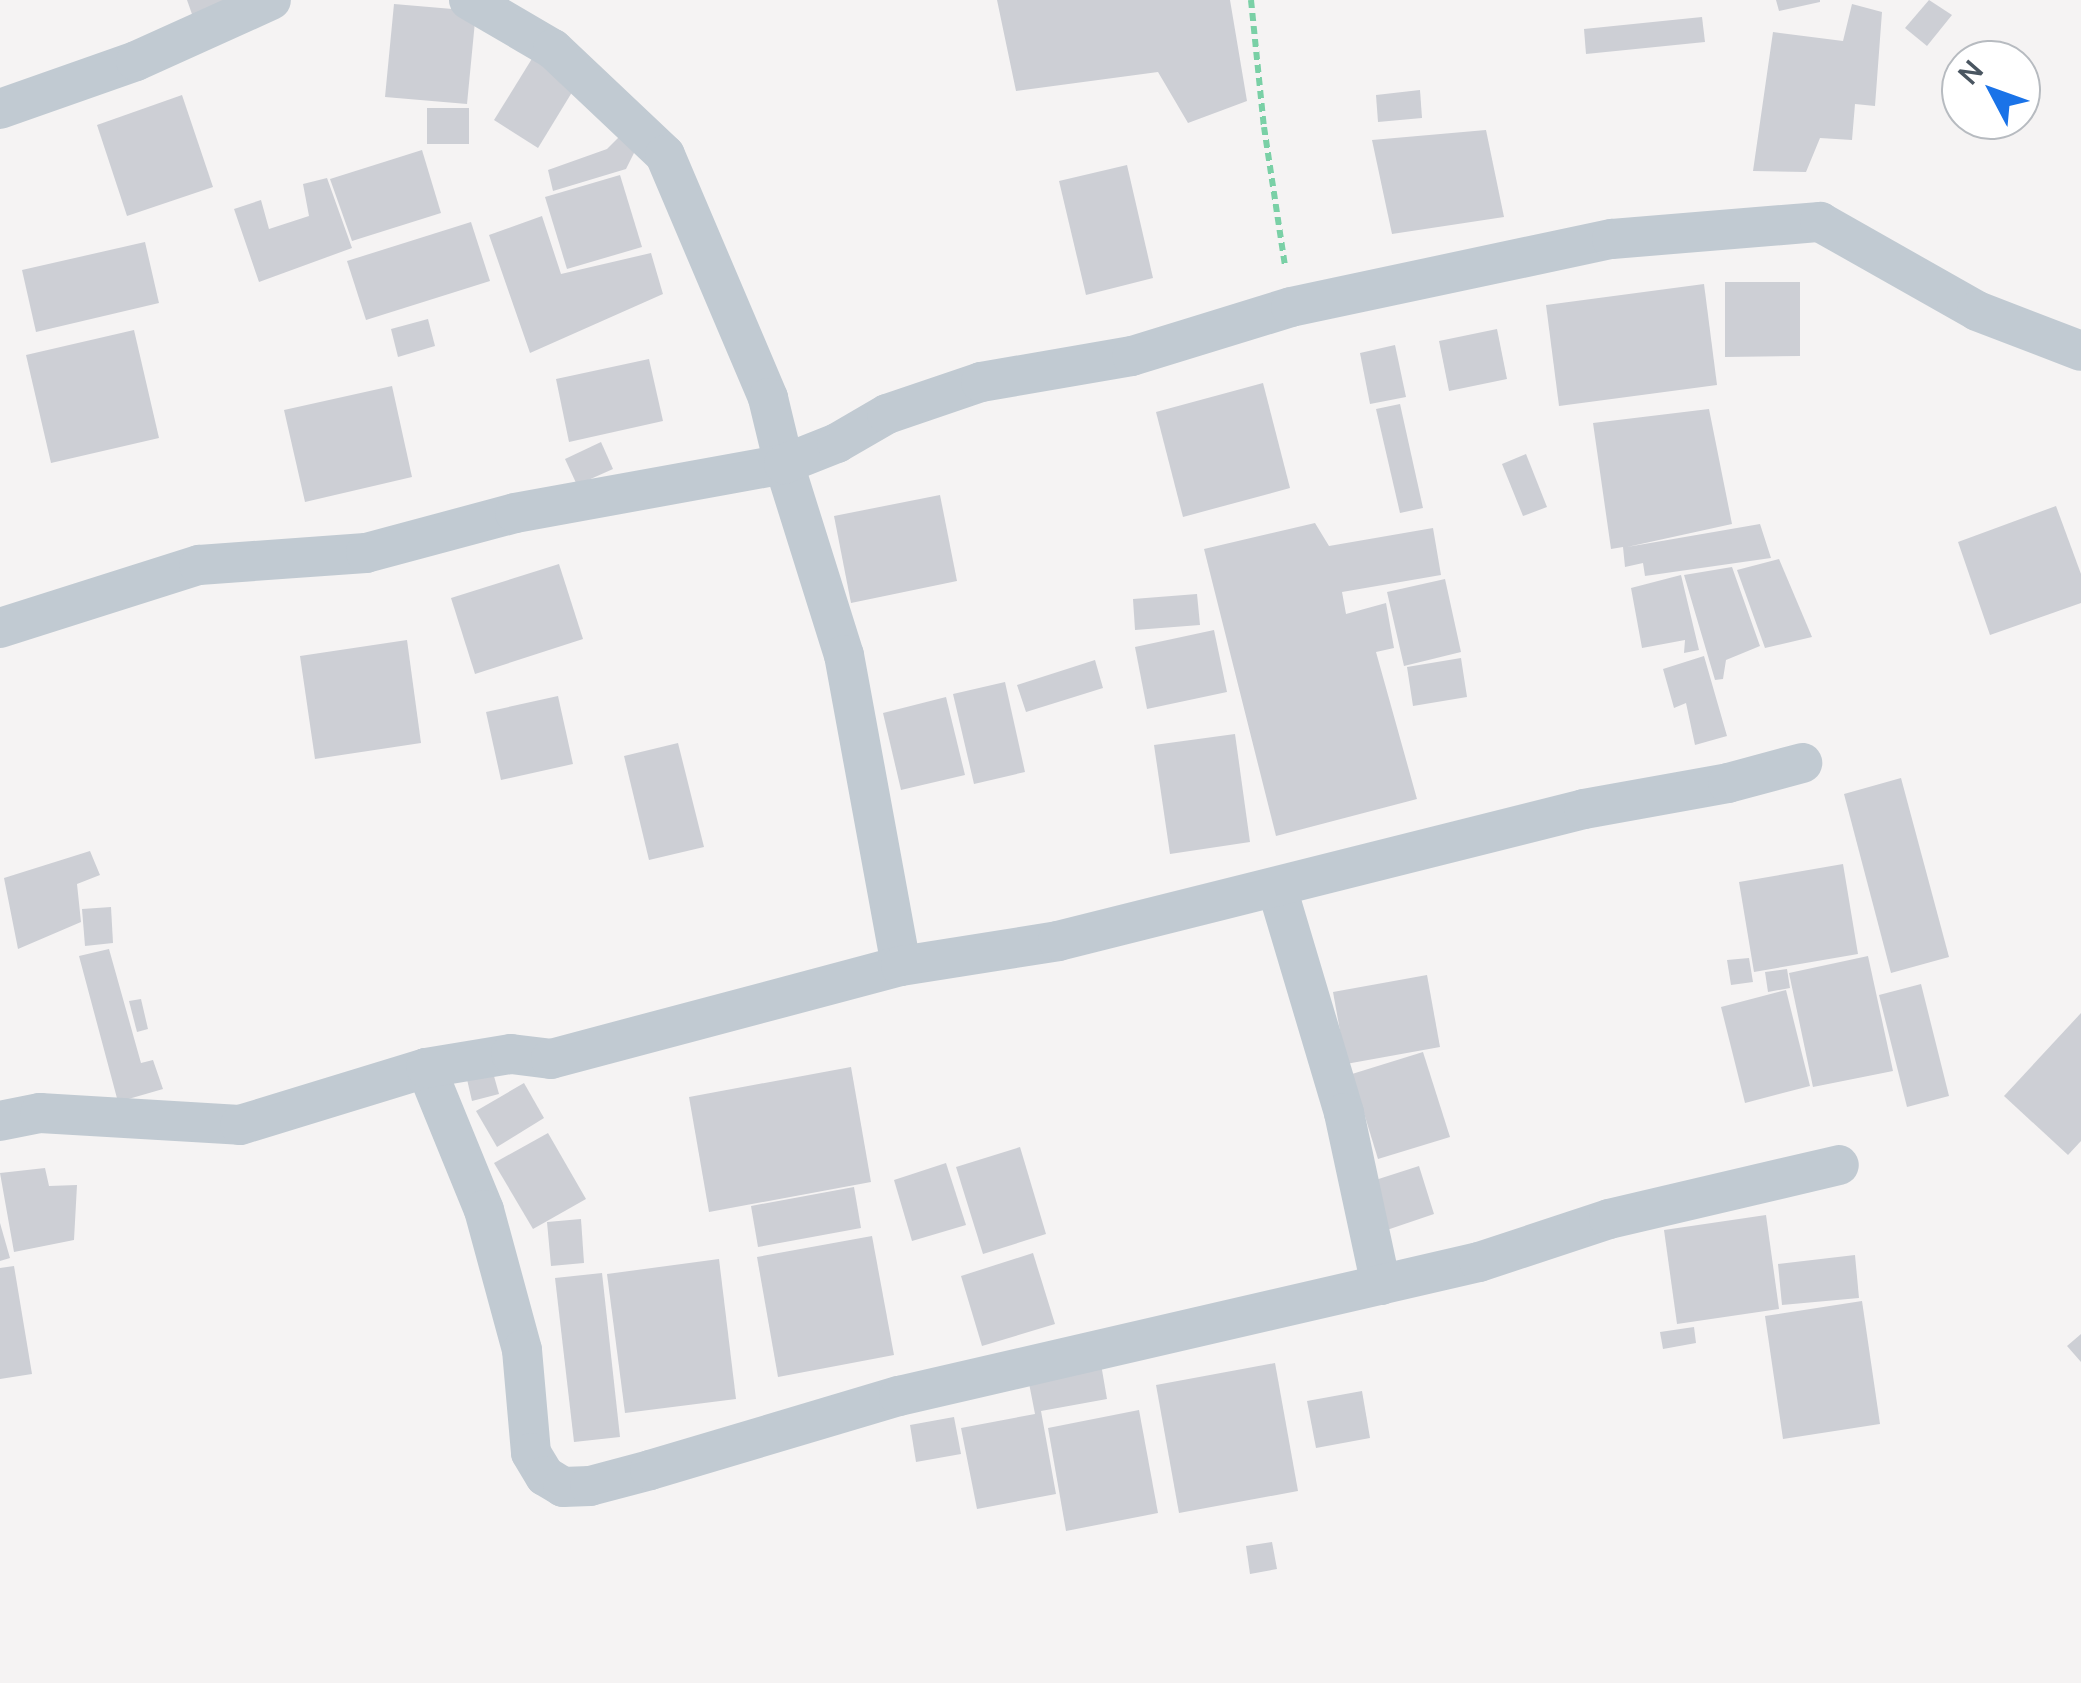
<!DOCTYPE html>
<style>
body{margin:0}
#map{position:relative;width:2081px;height:1683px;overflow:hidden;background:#f5f3f3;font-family:Manrope,sans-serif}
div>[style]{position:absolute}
.building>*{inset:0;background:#cdcfd5}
.path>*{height:6px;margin-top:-3px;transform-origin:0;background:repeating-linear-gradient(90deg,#7ad0a6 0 8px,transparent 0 13px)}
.street>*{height:40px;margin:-20px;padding:0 20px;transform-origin:20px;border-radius:20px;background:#c1cad2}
span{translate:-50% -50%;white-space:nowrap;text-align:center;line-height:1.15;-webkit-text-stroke:8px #fff;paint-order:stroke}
.north{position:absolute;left:1941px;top:40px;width:100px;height:100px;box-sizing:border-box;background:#fff;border:2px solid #b7bbc0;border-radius:50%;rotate:311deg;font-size:28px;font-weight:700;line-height:40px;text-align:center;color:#4a5661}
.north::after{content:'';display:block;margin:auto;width:35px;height:45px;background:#1a73e8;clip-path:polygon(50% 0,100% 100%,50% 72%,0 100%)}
</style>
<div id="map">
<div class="building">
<div style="clip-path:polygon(187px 0,230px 0,193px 17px)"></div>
<div style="clip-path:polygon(997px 0,1230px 0,1247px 101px,1188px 123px,1158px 72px,1016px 91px)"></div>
<div style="clip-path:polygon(1776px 0,1820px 0,1820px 2px,1779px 11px)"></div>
<div style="clip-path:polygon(1929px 0,1952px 15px,1927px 46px,1905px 28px)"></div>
<div style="clip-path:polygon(394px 4px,476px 11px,467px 104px,385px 97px)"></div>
<div style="clip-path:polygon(1852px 4px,1882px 12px,1875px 106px,1855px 104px,1852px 140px,1820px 138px,1806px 172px,1753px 171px,1773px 32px,1843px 41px)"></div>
<div style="clip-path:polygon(1702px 17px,1705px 42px,1586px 54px,1584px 29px)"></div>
<div style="clip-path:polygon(533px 57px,577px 84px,538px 148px,494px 120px)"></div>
<div style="clip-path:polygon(1420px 90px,1422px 118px,1378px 122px,1376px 95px)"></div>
<div style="clip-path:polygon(182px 95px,213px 187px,127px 216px,97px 125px)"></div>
<div style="clip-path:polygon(427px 108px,469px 108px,469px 144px,427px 144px)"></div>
<div style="clip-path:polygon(1486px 130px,1504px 217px,1392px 234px,1372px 140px)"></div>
<div style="clip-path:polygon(623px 133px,636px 149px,626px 169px,553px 191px,548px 170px,607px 149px)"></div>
<div style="clip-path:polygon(422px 150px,441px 213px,352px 241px,330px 179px)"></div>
<div style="clip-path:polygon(1127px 165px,1153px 278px,1086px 295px,1059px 181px)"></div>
<div style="clip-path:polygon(620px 175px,642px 247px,567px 269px,545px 197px)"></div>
<div style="clip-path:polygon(327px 178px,352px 248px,259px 282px,234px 209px,261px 200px,269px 229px,309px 216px,303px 184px)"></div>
<div style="clip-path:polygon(542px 216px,561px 274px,651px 253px,663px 294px,530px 353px,489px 235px)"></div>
<div style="clip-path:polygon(471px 222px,490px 281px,366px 320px,347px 261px)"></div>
<div style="clip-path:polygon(145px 242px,159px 303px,36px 332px,22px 270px)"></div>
<div style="clip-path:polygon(1725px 282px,1800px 282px,1800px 356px,1725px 357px)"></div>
<div style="clip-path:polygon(1704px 284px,1717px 385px,1559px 406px,1546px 305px)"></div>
<div style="clip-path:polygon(428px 319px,435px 346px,398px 357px,391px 329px)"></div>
<div style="clip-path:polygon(1497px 329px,1507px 379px,1449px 391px,1439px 341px)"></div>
<div style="clip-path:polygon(134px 330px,159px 438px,51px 463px,26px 355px)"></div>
<div style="clip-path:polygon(1395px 345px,1406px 397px,1370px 404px,1360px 353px)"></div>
<div style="clip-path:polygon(649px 359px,663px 421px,569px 442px,556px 379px)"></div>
<div style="clip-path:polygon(1263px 383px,1290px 488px,1183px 517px,1156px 412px)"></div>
<div style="clip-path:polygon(392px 386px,412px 477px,305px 502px,284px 410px)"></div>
<div style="clip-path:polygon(1400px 404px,1423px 508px,1400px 513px,1376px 409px)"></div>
<div style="clip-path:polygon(1709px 409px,1732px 524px,1627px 547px,1760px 524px,1771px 558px,1645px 576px,1643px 563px,1625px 567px,1623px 547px,1611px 549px,1593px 423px)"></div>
<div style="clip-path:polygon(601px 442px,613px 469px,577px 485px,565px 459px)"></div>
<div style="clip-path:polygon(1526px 454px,1547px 507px,1523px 516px,1502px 464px)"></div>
<div style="clip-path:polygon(940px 495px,957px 581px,851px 603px,834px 516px)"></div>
<div style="clip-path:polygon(2056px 506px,2081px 574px,2081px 603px,1990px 635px,1958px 542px)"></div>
<div style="clip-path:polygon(1315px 523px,1329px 546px,1433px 528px,1441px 575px,1342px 592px,1346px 614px,1386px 603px,1394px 648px,1376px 652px,1417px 799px,1276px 836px,1204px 549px)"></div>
<div style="clip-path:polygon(1779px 559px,1812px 637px,1765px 648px,1737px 570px)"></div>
<div style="clip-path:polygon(559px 564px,583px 639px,475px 674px,451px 598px)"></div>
<div style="clip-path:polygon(1732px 567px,1760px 646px,1726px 660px,1723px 679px,1715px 680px,1684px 575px)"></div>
<div style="clip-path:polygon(1681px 575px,1699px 650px,1684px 653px,1685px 640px,1642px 648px,1631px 588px)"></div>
<div style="clip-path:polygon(1445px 579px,1461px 652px,1404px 666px,1387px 592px)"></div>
<div style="clip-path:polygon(1197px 594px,1200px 625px,1135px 630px,1133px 599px)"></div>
<div style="clip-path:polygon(1214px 630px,1227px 692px,1147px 709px,1135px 647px)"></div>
<div style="clip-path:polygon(407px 640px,421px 743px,315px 759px,300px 656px)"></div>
<div style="clip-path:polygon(1704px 656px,1727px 736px,1695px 745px,1686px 703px,1674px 708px,1663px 669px)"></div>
<div style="clip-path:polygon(1461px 658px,1467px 697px,1413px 706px,1407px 667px)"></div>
<div style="clip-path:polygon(1095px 660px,1103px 688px,1026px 712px,1017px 685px)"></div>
<div style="clip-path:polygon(1005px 682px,1025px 772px,974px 784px,953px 694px)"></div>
<div style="clip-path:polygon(558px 696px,573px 764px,501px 780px,486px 712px)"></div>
<div style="clip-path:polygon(946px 697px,965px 775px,901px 790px,883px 713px)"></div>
<div style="clip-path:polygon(1235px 734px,1250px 842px,1170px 854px,1154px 745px)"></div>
<div style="clip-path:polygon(678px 743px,704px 847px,649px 860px,624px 756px)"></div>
<div style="clip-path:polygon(1901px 778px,1949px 957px,1891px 973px,1844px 794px)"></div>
<div style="clip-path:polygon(90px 851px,100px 875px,77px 884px,81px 922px,18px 949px,4px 878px)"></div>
<div style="clip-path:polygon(1843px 864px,1858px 954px,1754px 972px,1739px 882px)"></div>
<div style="clip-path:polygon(111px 907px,113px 943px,85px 946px,82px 909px)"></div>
<div style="clip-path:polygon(109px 949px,141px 1063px,153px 1060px,163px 1089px,118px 1102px,79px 956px)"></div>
<div style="clip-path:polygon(1868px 956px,1893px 1071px,1813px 1087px,1789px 973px)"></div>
<div style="clip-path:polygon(1749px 958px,1753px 982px,1731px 985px,1727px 960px)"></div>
<div style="clip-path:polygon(1787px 969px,1790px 988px,1768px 992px,1765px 972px)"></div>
<div style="clip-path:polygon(1427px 975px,1440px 1047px,1346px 1064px,1333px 992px)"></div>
<div style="clip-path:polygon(1921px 984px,1949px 1096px,1907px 1107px,1879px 995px)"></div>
<div style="clip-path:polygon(1786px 990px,1810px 1086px,1745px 1103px,1721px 1007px)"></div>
<div style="clip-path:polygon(141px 999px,148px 1029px,137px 1032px,129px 1001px)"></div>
<div style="clip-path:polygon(2081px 1013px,2081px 1141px,2068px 1155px,2004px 1096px)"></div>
<div style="clip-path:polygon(1423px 1052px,1450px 1137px,1378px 1159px,1352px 1074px)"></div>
<div style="clip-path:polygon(851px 1067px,871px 1182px,709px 1212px,689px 1097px)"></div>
<div style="clip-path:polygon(492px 1069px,499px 1094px,472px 1101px,466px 1075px)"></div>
<div style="clip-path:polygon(524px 1083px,544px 1118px,497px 1147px,476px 1111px)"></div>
<div style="clip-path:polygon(548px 1133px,586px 1199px,533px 1229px,494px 1163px)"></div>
<div style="clip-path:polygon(1020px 1147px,1046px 1234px,983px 1254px,956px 1167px)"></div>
<div style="clip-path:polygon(946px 1163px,966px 1225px,912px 1241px,894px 1180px)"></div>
<div style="clip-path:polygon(1419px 1166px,1434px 1214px,1378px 1233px,1363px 1184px)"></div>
<div style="clip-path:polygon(45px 1168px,49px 1186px,77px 1185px,74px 1240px,14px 1252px,0 1173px)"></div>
<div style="clip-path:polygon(854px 1187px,861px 1228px,758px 1247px,751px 1206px)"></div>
<div style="clip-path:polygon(1766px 1215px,1779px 1309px,1677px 1324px,1664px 1230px)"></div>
<div style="clip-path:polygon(581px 1219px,584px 1263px,551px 1266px,547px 1222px)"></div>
<div style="clip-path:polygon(0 1223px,10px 1258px,0 1261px)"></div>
<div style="clip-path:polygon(872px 1236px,894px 1355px,778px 1377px,757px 1257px)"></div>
<div style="clip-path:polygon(1033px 1253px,1055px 1324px,982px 1346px,961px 1276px)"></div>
<div style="clip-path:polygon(1855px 1255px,1859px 1298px,1782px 1305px,1778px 1264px)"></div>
<div style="clip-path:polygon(719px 1259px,736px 1399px,625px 1413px,607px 1274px)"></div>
<div style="clip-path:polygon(14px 1266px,32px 1374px,0 1379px,0 1268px)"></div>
<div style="clip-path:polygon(602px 1273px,620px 1437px,574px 1442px,555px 1278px)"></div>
<div style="clip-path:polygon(1862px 1301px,1880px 1424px,1783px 1439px,1765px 1316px)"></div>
<div style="clip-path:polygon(1694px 1327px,1696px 1343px,1663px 1349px,1660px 1332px)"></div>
<div style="clip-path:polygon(2081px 1334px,2081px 1362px,2067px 1346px)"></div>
<div style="clip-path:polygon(1275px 1363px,1298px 1491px,1179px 1513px,1156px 1385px)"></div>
<div style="clip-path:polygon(1101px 1364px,1107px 1399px,1041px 1411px,1056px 1494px,977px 1509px,961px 1428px,1035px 1414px,1028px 1378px)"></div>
<div style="clip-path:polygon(1362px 1391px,1370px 1438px,1316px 1448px,1307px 1401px)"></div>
<div style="clip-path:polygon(1139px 1410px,1158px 1513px,1066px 1531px,1048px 1428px)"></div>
<div style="clip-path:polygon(954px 1417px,961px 1454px,916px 1462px,910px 1425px)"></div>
<div style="clip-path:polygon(1272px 1542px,1277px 1569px,1250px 1574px,1246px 1546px)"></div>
</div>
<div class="path">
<div style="left:1251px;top:0;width:128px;rotate:84.2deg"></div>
<div style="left:1264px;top:127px;width:141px;rotate:81.4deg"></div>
</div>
<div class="street">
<div style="left:469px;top:0;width:97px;rotate:30.3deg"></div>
<div style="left:553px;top:49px;width:154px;rotate:43.4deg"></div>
<div style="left:665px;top:155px;width:264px;rotate:67deg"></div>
<div style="left:768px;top:398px;width:68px;rotate:76.4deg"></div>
<div style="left:784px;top:464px;width:200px;rotate:72.6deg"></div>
<div style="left:844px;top:655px;width:316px;rotate:79.6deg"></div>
<div style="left:0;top:109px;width:144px;rotate:-19.4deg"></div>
<div style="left:136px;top:61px;width:148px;rotate:-24.3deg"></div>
<div style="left:0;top:628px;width:209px;rotate:-17.6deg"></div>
<div style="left:199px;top:565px;width:167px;rotate:-4.1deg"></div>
<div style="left:366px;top:553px;width:154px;rotate:-15deg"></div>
<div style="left:515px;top:513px;width:273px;rotate:-10.3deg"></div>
<div style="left:784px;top:464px;width:57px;rotate:-21.6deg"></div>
<div style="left:837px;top:443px;width:58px;rotate:-30.1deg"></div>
<div style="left:887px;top:414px;width:99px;rotate:-18.8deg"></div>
<div style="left:981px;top:382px;width:153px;rotate:-9.8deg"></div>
<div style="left:1132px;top:356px;width:166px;rotate:-17.1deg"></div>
<div style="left:1291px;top:307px;width:328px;rotate:-12deg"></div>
<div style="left:1612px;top:239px;width:209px;rotate:-4.7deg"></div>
<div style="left:1820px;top:222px;width:180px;rotate:29.5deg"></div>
<div style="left:1977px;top:311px;width:111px;rotate:21deg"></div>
<div style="left:1277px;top:888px;width:235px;rotate:73.4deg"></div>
<div style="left:1344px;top:1113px;width:176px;rotate:77.9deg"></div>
<div style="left:426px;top:1068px;width:153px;rotate:67.8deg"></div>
<div style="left:484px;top:1210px;width:145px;rotate:74.8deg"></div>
<div style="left:522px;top:1350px;width:103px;rotate:85deg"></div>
<div style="left:531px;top:1453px;width:27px;rotate:59deg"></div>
<div style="left:545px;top:1476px;width:21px;rotate:31deg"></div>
<div style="left:563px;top:1487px;width:27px;rotate:-2deg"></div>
<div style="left:590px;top:1486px;width:62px;rotate:-14.9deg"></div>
<div style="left:650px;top:1470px;width:260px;rotate:-16.6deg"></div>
<div style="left:899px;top:1396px;width:595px;rotate:-13.01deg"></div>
<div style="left:1479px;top:1262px;width:137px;rotate:-18.3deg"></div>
<div style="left:1609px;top:1219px;width:236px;rotate:-13.2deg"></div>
<div style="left:0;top:1121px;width:41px;rotate:-11.3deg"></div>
<div style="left:40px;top:1113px;width:200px;rotate:3.4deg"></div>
<div style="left:240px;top:1125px;width:195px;rotate:-17deg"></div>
<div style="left:426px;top:1068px;width:86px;rotate:-9.4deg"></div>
<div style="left:511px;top:1054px;width:40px;rotate:7.1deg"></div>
<div style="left:551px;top:1059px;width:362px;rotate:-14.9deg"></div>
<div style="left:901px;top:966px;width:159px;rotate:-9deg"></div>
<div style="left:1058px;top:941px;width:542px;rotate:-14.09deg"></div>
<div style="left:1584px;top:809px;width:146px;rotate:-10.2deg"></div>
<div style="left:1728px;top:783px;width:77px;rotate:-15.1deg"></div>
</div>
<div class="north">N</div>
</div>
